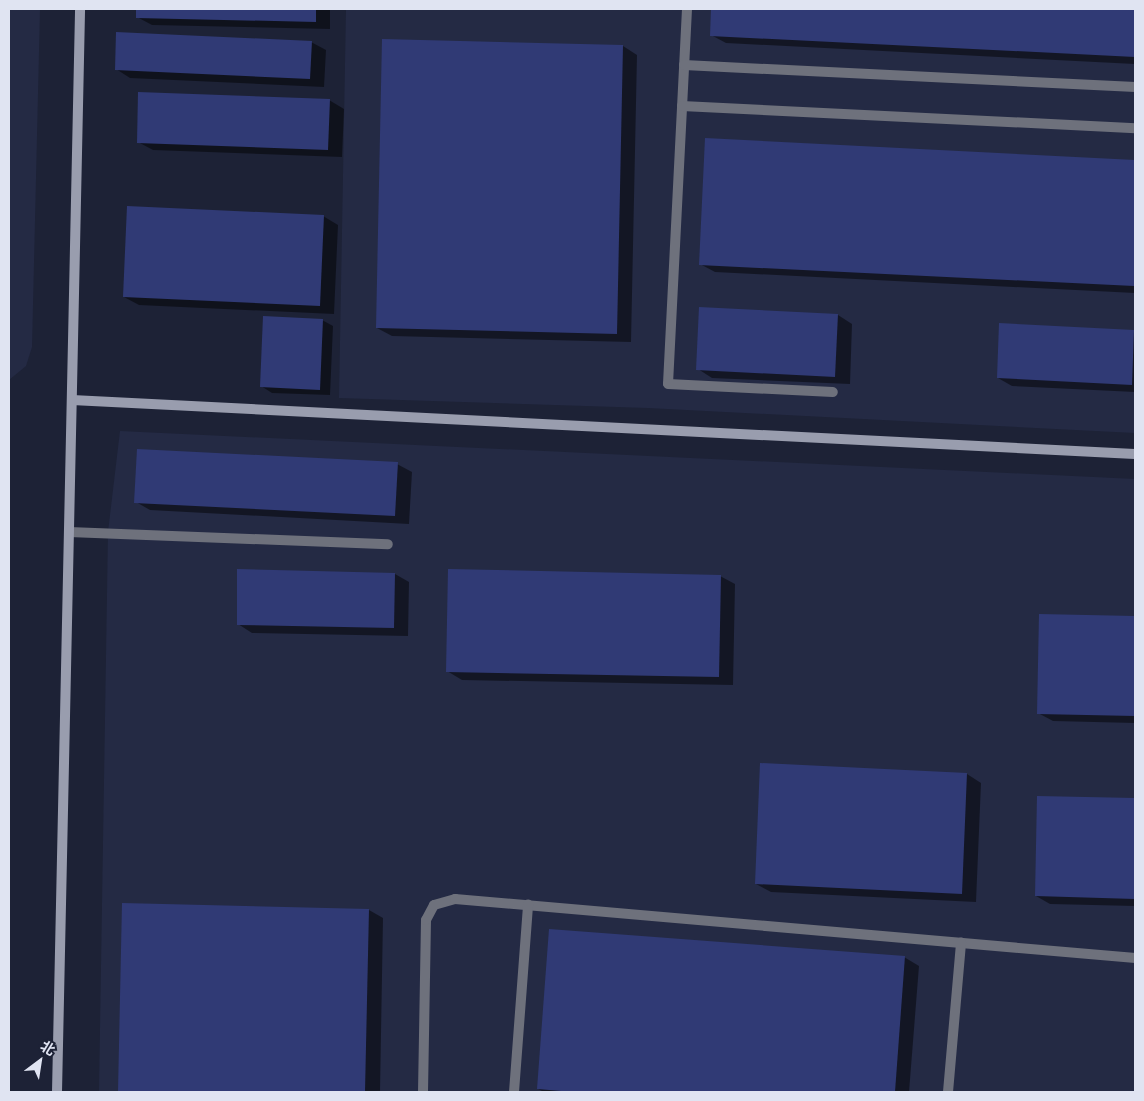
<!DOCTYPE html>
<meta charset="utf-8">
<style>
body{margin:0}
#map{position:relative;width:1144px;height:1101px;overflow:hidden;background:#1d2236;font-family:"Titillium Web","Noto Sans SC",sans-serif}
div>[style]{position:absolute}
.built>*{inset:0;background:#242a44}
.shadow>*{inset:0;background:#0007}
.building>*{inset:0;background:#303a75}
.lane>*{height:10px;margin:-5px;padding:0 5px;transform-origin:5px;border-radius:5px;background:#6e717c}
.secondary>*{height:10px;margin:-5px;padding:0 5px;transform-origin:5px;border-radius:5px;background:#999dae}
span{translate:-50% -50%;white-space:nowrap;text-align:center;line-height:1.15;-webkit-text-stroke:4px #1d2236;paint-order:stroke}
.frame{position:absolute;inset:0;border:10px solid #e0e4f2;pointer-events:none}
.north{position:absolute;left:15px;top:1036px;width:50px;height:50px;-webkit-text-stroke:4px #1d2236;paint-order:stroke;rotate:31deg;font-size:14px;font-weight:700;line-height:20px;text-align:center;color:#e0e4f2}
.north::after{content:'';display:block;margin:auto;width:18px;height:22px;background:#e0e4f2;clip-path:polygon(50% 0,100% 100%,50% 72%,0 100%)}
</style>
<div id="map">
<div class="built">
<div style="clip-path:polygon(9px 9px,40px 9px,32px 347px,26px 366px,9px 380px)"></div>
<div style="clip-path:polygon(346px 9px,1135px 9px,1135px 433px,648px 408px,339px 398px)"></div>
<div style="clip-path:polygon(120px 431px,1135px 479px,1135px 1092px,99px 1092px,108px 532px)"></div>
</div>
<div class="shadow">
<div style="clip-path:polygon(137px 9px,330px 9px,330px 29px,152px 25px,137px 17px)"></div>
<div style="clip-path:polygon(712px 9px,1135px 9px,1135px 64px,726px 43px,711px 35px)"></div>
<div style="clip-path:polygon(311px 42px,326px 50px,324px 87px,130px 78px,116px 69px)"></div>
<div style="clip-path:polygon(623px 46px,637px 55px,631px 342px,392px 336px,377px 328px)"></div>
<div style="clip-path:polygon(329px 100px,344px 109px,342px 157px,153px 150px,138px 142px)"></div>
<div style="clip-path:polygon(707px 139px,1135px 161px,1135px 293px,715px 272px,700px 264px)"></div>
<div style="clip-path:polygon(323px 216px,338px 225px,334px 314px,139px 305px,124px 297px)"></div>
<div style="clip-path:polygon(838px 315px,852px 324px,850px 384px,712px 378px,698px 369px)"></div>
<div style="clip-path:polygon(322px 320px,333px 326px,330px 395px,272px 393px,261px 386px)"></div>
<div style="clip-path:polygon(1135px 332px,1135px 392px,1012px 386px,998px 378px)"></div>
<div style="clip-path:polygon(397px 464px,412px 472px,409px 524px,150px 510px,136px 502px)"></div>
<div style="clip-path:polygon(395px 574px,409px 582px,408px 636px,252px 633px,238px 624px)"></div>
<div style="clip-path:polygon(720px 576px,735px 584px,733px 685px,462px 680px,447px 671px)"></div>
<div style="clip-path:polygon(1041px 615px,1135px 617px,1135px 723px,1053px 721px,1038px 713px)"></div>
<div style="clip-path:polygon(967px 774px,981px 783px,976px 902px,771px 892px,756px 884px)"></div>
<div style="clip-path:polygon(1038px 797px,1135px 800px,1135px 906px,1050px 904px,1036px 896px)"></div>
<div style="clip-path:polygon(124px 904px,369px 910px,383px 918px,380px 1092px,120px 1092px)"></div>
<div style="clip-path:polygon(904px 957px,919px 966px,909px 1092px,544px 1092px,538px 1089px)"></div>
</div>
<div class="building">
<div style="clip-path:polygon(136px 9px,316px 9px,316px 22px,136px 18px)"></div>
<div style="clip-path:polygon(711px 9px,1135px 9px,1135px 57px,710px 36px)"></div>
<div style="clip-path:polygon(116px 32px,312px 41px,310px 79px,115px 70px)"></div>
<div style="clip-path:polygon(382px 39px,623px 45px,617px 334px,376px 328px)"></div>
<div style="clip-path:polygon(138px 92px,330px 99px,328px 150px,137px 143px)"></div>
<div style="clip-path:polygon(705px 138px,1135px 160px,1134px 286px,699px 265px)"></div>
<div style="clip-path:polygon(127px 206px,324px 215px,320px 306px,123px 297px)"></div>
<div style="clip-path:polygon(699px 307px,838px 314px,835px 377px,696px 370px)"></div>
<div style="clip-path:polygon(263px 316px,323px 319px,320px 390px,260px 387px)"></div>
<div style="clip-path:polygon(999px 323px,1134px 330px,1132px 385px,997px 378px)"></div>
<div style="clip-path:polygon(137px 449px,398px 462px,395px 516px,134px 503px)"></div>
<div style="clip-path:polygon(237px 569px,395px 573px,394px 628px,237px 625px)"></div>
<div style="clip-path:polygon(448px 569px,721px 575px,719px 677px,446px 672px)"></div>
<div style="clip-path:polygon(1039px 614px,1135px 616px,1135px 716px,1037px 714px)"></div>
<div style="clip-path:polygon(760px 763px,967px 773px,962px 894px,755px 884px)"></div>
<div style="clip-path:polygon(1037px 796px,1135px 798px,1135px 899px,1035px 896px)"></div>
<div style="clip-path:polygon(122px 903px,369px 909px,365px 1092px,118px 1092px)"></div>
<div style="clip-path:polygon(549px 929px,905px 956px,895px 1092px,573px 1092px,537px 1089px)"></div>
</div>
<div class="lane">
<div style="left:687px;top:9px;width:375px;rotate:92.9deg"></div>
<div style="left:668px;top:384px;width:165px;rotate:2.8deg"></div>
<div style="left:684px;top:65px;width:452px;rotate:2.8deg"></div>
<div style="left:682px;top:106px;width:454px;rotate:2.8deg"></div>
<div style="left:69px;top:532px;width:319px;rotate:2.2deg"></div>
<div style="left:423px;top:1092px;width:172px;rotate:-89deg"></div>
<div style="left:426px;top:920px;width:17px;rotate:-62deg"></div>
<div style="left:434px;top:905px;width:22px;rotate:-16deg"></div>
<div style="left:455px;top:899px;width:683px;rotate:4.96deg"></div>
<div style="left:514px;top:1092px;width:188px;rotate:-85.7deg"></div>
<div style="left:948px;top:1092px;width:150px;rotate:-85deg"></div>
</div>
<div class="secondary">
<div style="left:72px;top:400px;width:1064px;rotate:2.91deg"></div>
<div style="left:57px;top:1092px;width:1083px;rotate:-88.78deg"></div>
</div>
<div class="frame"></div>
<div class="north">北</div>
</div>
